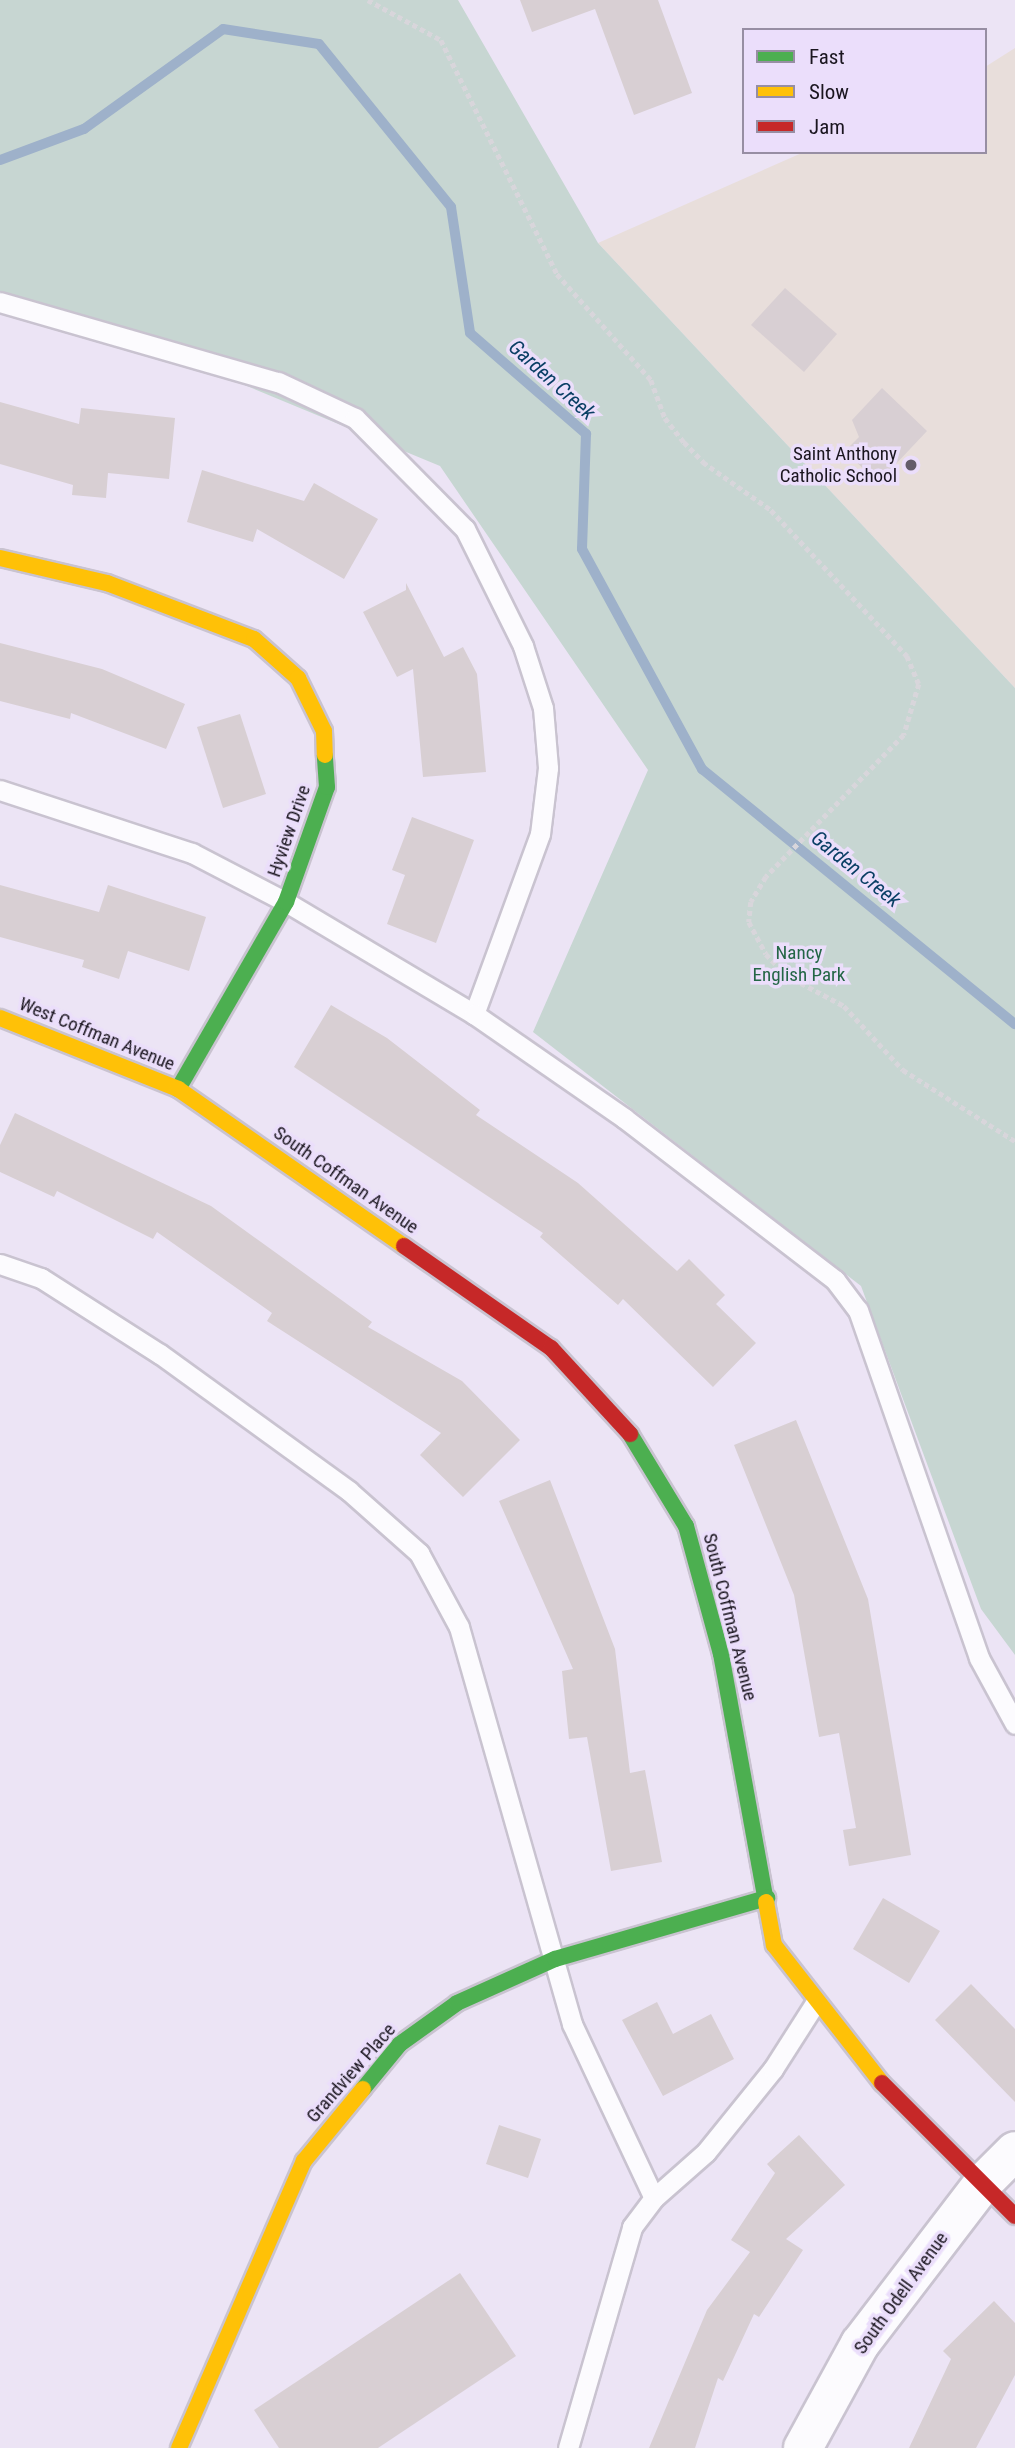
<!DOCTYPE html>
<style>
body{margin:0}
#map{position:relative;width:1015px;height:2448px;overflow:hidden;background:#ece4f5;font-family:"Roboto Condensed",sans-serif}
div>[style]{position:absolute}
.education>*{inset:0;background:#e8dedb}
.green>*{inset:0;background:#c7d6d2}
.stream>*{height:10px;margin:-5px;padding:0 5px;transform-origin:5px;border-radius:5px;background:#9eb1ca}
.building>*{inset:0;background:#d8cfd3}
.path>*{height:4.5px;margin-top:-2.25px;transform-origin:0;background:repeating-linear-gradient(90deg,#d8d6db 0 5px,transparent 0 8.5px)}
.roads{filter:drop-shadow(2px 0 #c9c3d0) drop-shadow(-2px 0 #c9c3d0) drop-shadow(0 2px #c9c3d0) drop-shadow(0 -2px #c9c3d0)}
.lane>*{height:19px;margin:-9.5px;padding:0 9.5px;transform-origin:9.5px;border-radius:9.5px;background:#fcfbfe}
.street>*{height:38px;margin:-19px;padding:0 19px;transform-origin:19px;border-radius:19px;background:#fcfbfe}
.fast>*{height:16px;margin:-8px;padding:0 8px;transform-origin:8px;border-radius:8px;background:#4caf50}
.slow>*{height:16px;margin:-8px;padding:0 8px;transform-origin:8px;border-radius:8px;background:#ffc107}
.jam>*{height:16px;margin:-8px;padding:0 8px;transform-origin:8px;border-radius:8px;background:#c62828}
.dots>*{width:19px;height:19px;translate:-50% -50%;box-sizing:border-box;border:4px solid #ebdefb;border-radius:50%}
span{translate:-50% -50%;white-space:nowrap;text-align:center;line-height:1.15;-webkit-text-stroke:7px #ebdefb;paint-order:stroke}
.poi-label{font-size:19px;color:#1a151f}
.right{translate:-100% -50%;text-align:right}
.street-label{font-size:19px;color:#1a151f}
.park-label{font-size:19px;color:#246646}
.water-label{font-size:21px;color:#0a3f65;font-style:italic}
.legend{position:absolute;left:742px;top:28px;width:245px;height:126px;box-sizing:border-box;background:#ebdefb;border:2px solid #978ea3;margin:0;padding:9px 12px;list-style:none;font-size:21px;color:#1a151f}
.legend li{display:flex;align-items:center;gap:14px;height:35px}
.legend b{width:35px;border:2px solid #978ea3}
</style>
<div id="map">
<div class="education">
<div style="clip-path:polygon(1015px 48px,1015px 688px,598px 243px,804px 152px,985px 152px,985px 67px)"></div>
</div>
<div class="green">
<div style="clip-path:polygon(0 0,458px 0,598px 243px,1015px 688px,1015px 1655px,981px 1609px,861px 1286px,533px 1032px,648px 770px,440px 466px,235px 381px,0 294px)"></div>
</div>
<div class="stream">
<div style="left:0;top:160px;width:90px;rotate:-20.3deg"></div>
<div style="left:84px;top:129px;width:171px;rotate:-35.7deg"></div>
<div style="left:223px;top:29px;width:97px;rotate:8.9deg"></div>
<div style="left:319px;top:44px;width:210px;rotate:51deg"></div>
<div style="left:451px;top:207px;width:127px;rotate:81.4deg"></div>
<div style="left:470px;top:333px;width:154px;rotate:41deg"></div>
<div style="left:586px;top:434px;width:115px;rotate:92deg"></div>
<div style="left:582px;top:549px;width:251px;rotate:61.4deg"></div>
<div style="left:702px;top:769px;width:404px;rotate:39.2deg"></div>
</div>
<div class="building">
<div style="clip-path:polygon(520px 0,658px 0,692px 93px,634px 115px,595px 9px,532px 32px)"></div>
<div style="clip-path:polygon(785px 288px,837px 334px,804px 372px,751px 325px)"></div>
<div style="clip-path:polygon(882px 388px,927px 431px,878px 483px,845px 451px,859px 437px,852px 420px)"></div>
<div style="clip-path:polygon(0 402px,79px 424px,81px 408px,175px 418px,169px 479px,108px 473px,106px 498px,72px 495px,73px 485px,0 464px)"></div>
<div style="clip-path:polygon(202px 470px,304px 501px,314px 483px,378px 519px,344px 579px,257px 529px,253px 542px,187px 522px)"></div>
<div style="clip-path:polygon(406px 583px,444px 657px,463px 647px,477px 674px,486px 772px,423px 777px,413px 669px,397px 677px,363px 612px,406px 590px)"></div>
<div style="clip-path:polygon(0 643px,102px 669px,185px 704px,166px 749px,71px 713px,70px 719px,0 701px)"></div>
<div style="clip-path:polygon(240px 714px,266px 794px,223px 808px,197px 727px)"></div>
<div style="clip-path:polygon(412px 817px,474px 840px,436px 943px,387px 924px,405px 875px,392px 870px)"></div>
<div style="clip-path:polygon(0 885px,99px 912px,108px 885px,206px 917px,189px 971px,128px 951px,119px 979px,82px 967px,84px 960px,0 937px)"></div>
<div style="clip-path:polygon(331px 1005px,387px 1038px,480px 1110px,476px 1115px,578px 1183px,677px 1271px,689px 1259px,725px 1295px,716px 1304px,756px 1343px,713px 1387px,623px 1299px,618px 1305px,540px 1237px,543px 1233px,294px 1067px)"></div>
<div style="clip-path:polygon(15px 1113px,211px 1206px,372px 1322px,368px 1327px,462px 1381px,520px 1440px,463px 1497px,420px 1455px,441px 1433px,267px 1321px,272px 1313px,157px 1232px,153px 1239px,57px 1191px,54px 1197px,0 1172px,0 1145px)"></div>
<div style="clip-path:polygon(796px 1420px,868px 1599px,911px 1855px,849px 1866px,843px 1830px,856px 1828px,839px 1733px,819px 1737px,794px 1595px,734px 1445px)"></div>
<div style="clip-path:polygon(550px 1480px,615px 1649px,630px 1773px,645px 1770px,662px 1862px,611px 1871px,587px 1737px,569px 1739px,562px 1671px,573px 1669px,499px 1501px)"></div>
<div style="clip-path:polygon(883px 1898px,940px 1931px,909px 1983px,853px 1949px)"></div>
<div style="clip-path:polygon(971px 1984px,1015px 2029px,1015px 2102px,935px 2020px)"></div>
<div style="clip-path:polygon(657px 2002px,673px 2034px,711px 2014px,734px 2059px,663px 2096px,622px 2020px)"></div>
<div style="clip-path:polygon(499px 2125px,541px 2139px,528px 2178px,486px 2164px)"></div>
<div style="clip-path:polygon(799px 2135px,845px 2185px,786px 2239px,803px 2250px,759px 2317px,754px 2314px,723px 2381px,718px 2378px,695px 2448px,649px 2448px,707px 2310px,750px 2252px,731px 2240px,775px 2173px,767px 2164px)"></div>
<div style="clip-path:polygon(460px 2273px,516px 2356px,378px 2448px,279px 2448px,254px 2410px)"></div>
<div style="clip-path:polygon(994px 2301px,1015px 2323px,1015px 2375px,976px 2448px,909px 2448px,951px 2359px,943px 2351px)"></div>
</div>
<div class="path">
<div style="left:368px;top:0;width:83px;rotate:28.7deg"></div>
<div style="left:441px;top:40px;width:261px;rotate:63.6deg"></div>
<div style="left:557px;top:274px;width:142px;rotate:48.4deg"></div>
<div style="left:651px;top:380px;width:40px;rotate:69.8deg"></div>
<div style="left:665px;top:418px;width:31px;rotate:52deg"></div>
<div style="left:684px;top:442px;width:28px;rotate:46deg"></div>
<div style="left:703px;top:462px;width:83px;rotate:35.2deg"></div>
<div style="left:771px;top:510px;width:200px;rotate:47deg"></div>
<div style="left:907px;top:656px;width:30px;rotate:67deg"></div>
<div style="left:919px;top:684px;width:53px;rotate:106.4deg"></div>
<div style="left:904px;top:735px;width:198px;rotate:134.2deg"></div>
<div style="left:766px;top:877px;width:29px;rotate:121deg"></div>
<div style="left:751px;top:902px;width:20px;rotate:96deg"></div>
<div style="left:749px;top:922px;width:36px;rotate:62deg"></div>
<div style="left:766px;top:954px;width:29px;rotate:46deg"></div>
<div style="left:786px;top:975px;width:66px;rotate:28.1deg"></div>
<div style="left:844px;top:1006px;width:87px;rotate:47.3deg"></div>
<div style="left:903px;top:1070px;width:133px;rotate:32.4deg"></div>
</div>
<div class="roads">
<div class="lane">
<div style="left:0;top:302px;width:289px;rotate:16.1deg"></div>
<div style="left:278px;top:382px;width:85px;rotate:25.1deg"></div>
<div style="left:355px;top:418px;width:156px;rotate:45.3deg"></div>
<div style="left:465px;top:529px;width:131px;rotate:63.6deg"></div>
<div style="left:523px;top:646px;width:65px;rotate:72.1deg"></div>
<div style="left:543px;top:708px;width:60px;rotate:85.2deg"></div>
<div style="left:548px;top:768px;width:66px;rotate:96.9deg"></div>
<div style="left:540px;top:834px;width:192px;rotate:110.1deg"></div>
<div style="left:0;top:790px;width:202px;rotate:18.2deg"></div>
<div style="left:192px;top:853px;width:106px;rotate:27.5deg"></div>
<div style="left:286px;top:902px;width:219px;rotate:30.8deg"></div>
<div style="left:474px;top:1014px;width:183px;rotate:34.7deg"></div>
<div style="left:624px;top:1118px;width:266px;rotate:37.5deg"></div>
<div style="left:835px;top:1280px;width:38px;rotate:53deg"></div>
<div style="left:858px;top:1310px;width:368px;rotate:70.8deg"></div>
<div style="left:979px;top:1658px;width:75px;rotate:61.4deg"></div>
<div style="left:0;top:1264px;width:43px;rotate:18.9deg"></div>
<div style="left:41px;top:1278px;width:141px;rotate:32.6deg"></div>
<div style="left:160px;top:1354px;width:233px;rotate:35.9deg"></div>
<div style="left:349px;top:1491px;width:94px;rotate:41.5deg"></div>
<div style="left:419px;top:1553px;width:84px;rotate:61.6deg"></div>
<div style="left:459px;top:1627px;width:413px;rotate:74.1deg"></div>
<div style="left:572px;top:2024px;width:192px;rotate:64.8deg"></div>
<div style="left:568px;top:2448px;width:230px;rotate:-73.8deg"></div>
<div style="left:632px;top:2227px;width:36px;rotate:-53deg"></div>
<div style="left:654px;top:2198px;width:69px;rotate:-41.5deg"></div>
<div style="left:706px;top:2152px;width:107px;rotate:-51.1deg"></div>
<div style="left:773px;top:2069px;width:76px;rotate:-57.4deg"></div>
</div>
<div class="street">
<div style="left:803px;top:2448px;width:119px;rotate:-61.3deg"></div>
<div style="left:860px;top:2344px;width:203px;rotate:-52.6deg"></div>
<div style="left:983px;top:2183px;width:45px;rotate:-45deg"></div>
</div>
<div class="fast">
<div style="left:178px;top:1089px;width:216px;rotate:-60deg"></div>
<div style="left:286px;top:902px;width:122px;rotate:-70.4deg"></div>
<div style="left:327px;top:787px;width:32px;rotate:-94deg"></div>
<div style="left:630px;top:1434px;width:108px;rotate:58.7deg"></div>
<div style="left:686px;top:1526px;width:133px;rotate:74.7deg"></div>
<div style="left:721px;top:1654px;width:252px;rotate:79.7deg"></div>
<div style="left:363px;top:2089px;width:58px;rotate:-50.6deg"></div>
<div style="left:400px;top:2044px;width:70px;rotate:-35.7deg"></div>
<div style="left:457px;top:2003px;width:107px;rotate:-24.2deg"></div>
<div style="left:555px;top:1959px;width:221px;rotate:-16.1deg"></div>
</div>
<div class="slow">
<div style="left:0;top:558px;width:110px;rotate:13.2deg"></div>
<div style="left:107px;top:583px;width:157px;rotate:20.9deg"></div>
<div style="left:254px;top:639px;width:59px;rotate:41.6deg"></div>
<div style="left:298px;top:678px;width:59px;rotate:63.9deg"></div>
<div style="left:324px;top:731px;width:24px;rotate:88deg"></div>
<div style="left:0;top:1018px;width:192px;rotate:21.7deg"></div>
<div style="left:178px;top:1089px;width:275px;rotate:34.8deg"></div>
<div style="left:766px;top:1902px;width:44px;rotate:79.5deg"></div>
<div style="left:774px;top:1945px;width:175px;rotate:52deg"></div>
<div style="left:179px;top:2448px;width:313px;rotate:-66.5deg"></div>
<div style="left:304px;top:2161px;width:93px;rotate:-50.7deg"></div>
</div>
<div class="jam">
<div style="left:404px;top:1246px;width:179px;rotate:34.8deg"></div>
<div style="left:551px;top:1348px;width:117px;rotate:47.4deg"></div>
<div style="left:882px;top:2083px;width:188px;rotate:45deg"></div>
</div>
</div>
<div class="dots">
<div style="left:911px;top:465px;background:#645d6a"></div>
</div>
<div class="poi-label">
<span class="right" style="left:897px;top:465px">Saint Anthony<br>Catholic School</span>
</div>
<div class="street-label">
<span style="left:289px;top:831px;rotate:-71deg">Hyview Drive</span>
<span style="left:97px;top:1034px;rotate:22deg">West Coffman Avenue</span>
<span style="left:346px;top:1180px;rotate:35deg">South Coffman Avenue</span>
<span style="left:730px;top:1617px;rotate:76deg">South Coffman Avenue</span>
<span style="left:351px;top:2073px;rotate:-49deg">Grandview Place</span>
<span style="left:901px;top:2293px;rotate:-54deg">South Odell Avenue</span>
</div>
<div class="park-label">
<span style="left:799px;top:964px">Nancy<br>English Park</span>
</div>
<div class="water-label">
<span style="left:552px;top:380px;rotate:42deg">Garden Creek</span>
<span style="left:856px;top:869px;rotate:39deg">Garden Creek</span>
</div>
<ul class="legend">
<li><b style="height:9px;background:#4caf50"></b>Fast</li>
<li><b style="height:9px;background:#ffc107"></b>Slow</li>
<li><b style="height:9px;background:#c62828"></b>Jam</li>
</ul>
</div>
